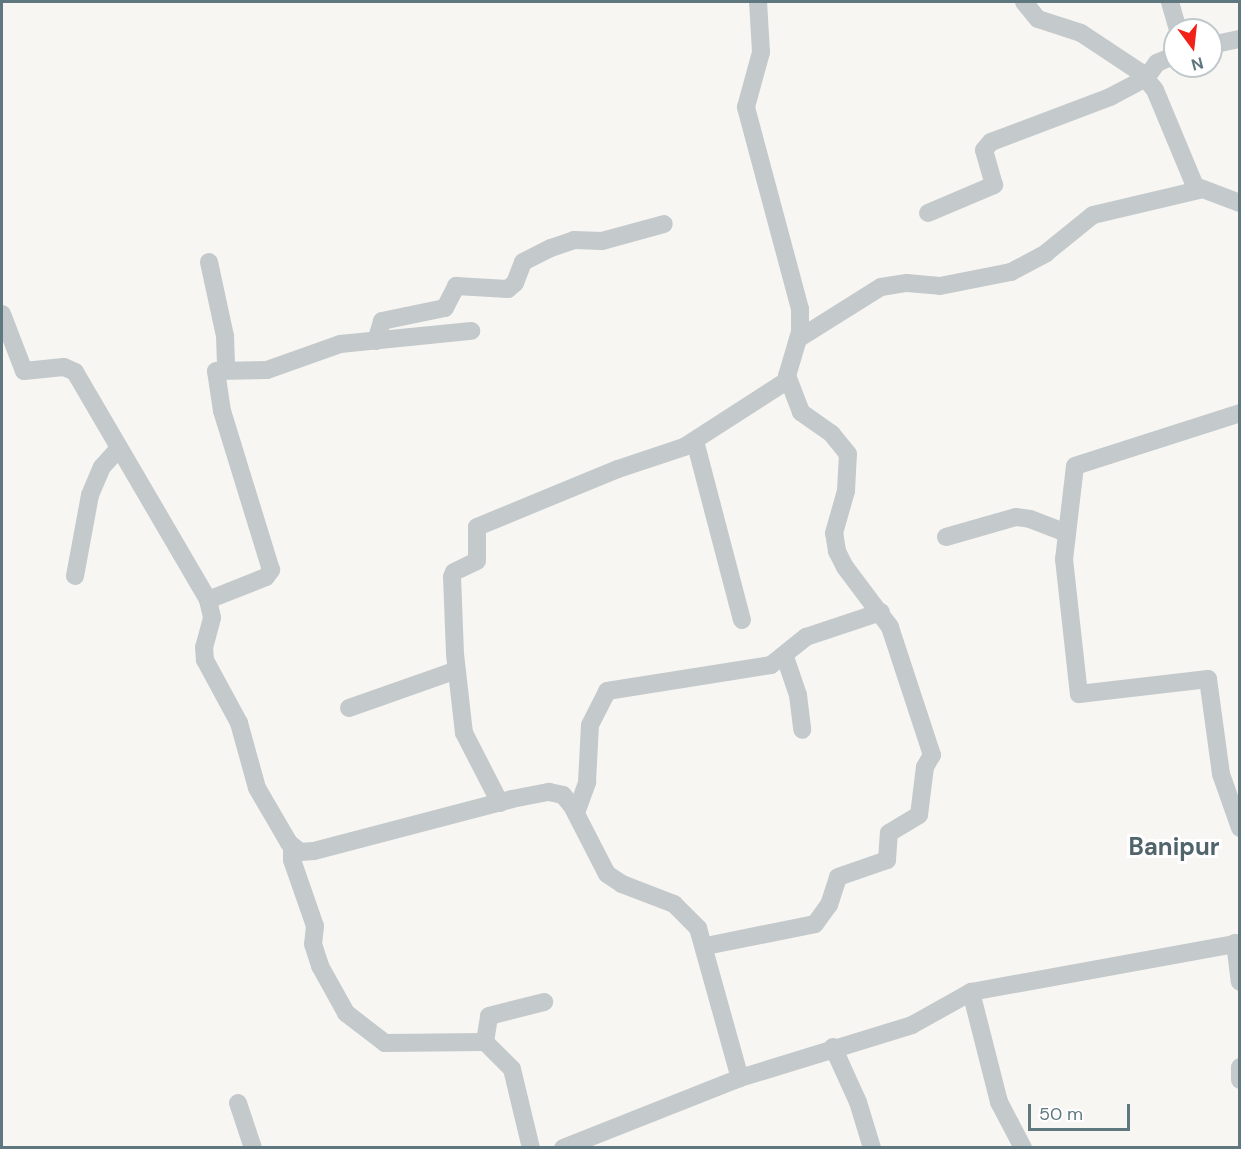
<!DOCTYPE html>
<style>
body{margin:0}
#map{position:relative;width:1241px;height:1149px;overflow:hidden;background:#f7f6f3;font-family:"DM Sans",sans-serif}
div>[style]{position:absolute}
.minor>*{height:18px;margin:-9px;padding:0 9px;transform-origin:9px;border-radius:9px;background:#c4c9cb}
span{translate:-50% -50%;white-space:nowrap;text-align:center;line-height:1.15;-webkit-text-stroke:6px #fff;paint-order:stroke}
.quarter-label{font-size:24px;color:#51646b;font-weight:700}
.frame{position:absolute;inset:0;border:3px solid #5f7880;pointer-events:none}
.north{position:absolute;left:1163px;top:18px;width:60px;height:60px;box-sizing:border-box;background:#fff;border:2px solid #bfc9cc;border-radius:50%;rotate:165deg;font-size:16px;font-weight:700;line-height:24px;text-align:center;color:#5f7880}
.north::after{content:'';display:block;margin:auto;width:21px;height:27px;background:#f12119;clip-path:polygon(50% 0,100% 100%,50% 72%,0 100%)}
.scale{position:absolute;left:1028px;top:1104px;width:102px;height:27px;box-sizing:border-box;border:3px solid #5f7880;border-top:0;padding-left:8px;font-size:18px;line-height:21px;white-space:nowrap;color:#5f7880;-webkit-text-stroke:4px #fff;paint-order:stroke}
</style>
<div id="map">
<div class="minor">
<div style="left:1024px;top:2px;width:22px;rotate:51deg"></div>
<div style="left:1038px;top:19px;width:45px;rotate:18deg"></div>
<div style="left:1081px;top:33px;width:71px;rotate:33.5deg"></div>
<div style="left:1140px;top:72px;width:23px;rotate:50deg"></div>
<div style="left:1155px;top:90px;width:104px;rotate:67.4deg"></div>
<div style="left:1195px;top:186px;width:48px;rotate:20.7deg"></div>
<div style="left:1170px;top:2px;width:29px;rotate:74deg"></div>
<div style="left:1211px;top:45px;width:30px;rotate:-12deg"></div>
<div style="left:928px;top:213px;width:72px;rotate:-23deg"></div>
<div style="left:994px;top:185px;width:36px;rotate:-106deg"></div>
<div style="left:984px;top:150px;width:11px;rotate:-49deg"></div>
<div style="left:991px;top:142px;width:127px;rotate:-20.7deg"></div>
<div style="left:1110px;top:97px;width:41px;rotate:-27.8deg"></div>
<div style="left:1146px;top:78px;width:19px;rotate:-54deg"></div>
<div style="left:1157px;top:63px;width:20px;rotate:-24deg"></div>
<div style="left:209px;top:262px;width:76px;rotate:77.8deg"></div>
<div style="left:225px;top:336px;width:33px;rotate:88deg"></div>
<div style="left:2px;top:314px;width:61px;rotate:68.9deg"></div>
<div style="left:24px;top:371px;width:40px;rotate:-5.7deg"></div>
<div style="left:64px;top:367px;width:12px;rotate:24deg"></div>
<div style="left:75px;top:372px;width:264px;rotate:59.7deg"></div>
<div style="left:208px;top:600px;width:18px;rotate:77deg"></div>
<div style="left:212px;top:618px;width:30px;rotate:105deg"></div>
<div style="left:204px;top:647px;width:13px;rotate:86deg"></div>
<div style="left:205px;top:660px;width:72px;rotate:61.6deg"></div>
<div style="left:239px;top:723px;width:67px;rotate:74.5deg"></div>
<div style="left:257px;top:788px;width:64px;rotate:59.8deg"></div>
<div style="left:289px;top:843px;width:14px;rotate:39deg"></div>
<div style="left:300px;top:852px;width:14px;rotate:-4deg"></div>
<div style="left:314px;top:851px;width:205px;rotate:-14.7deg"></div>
<div style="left:512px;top:799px;width:38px;rotate:-11deg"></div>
<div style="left:549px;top:792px;width:14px;rotate:12deg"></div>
<div style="left:563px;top:795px;width:14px;rotate:51deg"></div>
<div style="left:572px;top:806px;width:76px;rotate:62.8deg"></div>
<div style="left:607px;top:874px;width:18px;rotate:34deg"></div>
<div style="left:622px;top:884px;width:56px;rotate:21deg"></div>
<div style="left:674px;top:904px;width:34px;rotate:45deg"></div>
<div style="left:698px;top:928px;width:156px;rotate:74.4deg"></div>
<div style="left:798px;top:339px;width:98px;rotate:-32.1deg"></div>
<div style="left:881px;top:287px;width:26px;rotate:-9deg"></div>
<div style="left:907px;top:283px;width:33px;rotate:5deg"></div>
<div style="left:940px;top:286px;width:72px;rotate:-11.2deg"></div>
<div style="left:1011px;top:272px;width:40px;rotate:-28deg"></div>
<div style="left:1046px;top:253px;width:60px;rotate:-39deg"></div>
<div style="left:1093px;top:215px;width:109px;rotate:-13.3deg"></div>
<div style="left:376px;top:341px;width:21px;rotate:-73deg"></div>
<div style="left:382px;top:321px;width:64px;rotate:-11.7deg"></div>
<div style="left:445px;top:308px;width:25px;rotate:-63deg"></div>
<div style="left:456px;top:286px;width:52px;rotate:3.3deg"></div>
<div style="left:508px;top:289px;width:9px;rotate:-41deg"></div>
<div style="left:515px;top:283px;width:22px;rotate:-69deg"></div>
<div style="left:523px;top:262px;width:31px;rotate:-27deg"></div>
<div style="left:551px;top:248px;width:24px;rotate:-19deg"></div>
<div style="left:574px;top:240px;width:28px;rotate:2deg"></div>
<div style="left:602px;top:241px;width:64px;rotate:-15.3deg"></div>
<div style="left:1240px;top:413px;width:173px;rotate:162.2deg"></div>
<div style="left:1075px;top:466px;width:94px;rotate:96.7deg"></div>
<div style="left:1064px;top:559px;width:136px;rotate:83.7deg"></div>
<div style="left:1079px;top:694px;width:130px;rotate:-6.6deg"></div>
<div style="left:1208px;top:679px;width:96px;rotate:82.2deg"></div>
<div style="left:1221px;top:774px;width:57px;rotate:70.6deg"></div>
<div style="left:695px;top:441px;width:185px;rotate:75.3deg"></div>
<div style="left:946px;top:537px;width:73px;rotate:-15.9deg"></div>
<div style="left:1016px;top:517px;width:14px;rotate:8deg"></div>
<div style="left:1030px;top:519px;width:39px;rotate:21deg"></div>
<div style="left:75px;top:576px;width:82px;rotate:-79.5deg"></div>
<div style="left:90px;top:495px;width:30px;rotate:-67deg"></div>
<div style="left:102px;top:467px;width:25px;rotate:-48deg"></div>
<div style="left:208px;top:600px;width:62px;rotate:-21.6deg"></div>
<div style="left:266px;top:577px;width:9px;rotate:-54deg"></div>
<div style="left:271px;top:570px;width:166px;rotate:-107.1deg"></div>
<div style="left:222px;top:411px;width:40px;rotate:-98.5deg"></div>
<div style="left:216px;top:371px;width:51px;rotate:-1.1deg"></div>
<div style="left:267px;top:370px;width:77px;rotate:-19.6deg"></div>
<div style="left:340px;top:344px;width:132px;rotate:-5.7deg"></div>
<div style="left:785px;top:657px;width:40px;rotate:71.1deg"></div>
<div style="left:798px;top:695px;width:35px;rotate:83deg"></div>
<div style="left:349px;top:708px;width:114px;rotate:-19.4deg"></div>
<div style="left:500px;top:803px;width:79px;rotate:-117.2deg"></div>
<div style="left:464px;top:733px;width:80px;rotate:-96.5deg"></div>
<div style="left:455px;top:654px;width:77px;rotate:-92.2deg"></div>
<div style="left:452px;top:577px;width:5px;rotate:-68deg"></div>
<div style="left:454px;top:572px;width:25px;rotate:-26deg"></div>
<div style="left:477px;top:561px;width:34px;rotate:-90deg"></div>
<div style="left:477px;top:527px;width:152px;rotate:-22.4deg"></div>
<div style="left:618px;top:469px;width:70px;rotate:-18.4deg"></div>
<div style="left:684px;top:447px;width:124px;rotate:-32.8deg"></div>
<div style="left:576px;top:813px;width:33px;rotate:-70deg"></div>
<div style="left:587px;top:782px;width:57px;rotate:-87deg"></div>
<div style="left:590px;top:725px;width:38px;rotate:-63deg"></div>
<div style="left:607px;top:691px;width:166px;rotate:-9deg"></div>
<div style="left:771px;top:665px;width:45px;rotate:-38.7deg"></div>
<div style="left:806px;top:637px;width:79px;rotate:-18.4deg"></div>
<div style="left:292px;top:846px;width:14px;rotate:90deg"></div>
<div style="left:292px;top:860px;width:70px;rotate:70.8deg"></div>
<div style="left:315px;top:926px;width:18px;rotate:96deg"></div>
<div style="left:313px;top:944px;width:23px;rotate:72deg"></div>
<div style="left:320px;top:966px;width:54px;rotate:61deg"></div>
<div style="left:346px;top:1013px;width:49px;rotate:37.6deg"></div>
<div style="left:385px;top:1043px;width:100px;rotate:-0.6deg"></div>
<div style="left:485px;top:1042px;width:38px;rotate:45deg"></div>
<div style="left:512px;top:1069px;width:81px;rotate:76.5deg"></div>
<div style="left:1235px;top:943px;width:39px;rotate:83deg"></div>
<div style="left:706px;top:946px;width:111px;rotate:-11.4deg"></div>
<div style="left:815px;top:924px;width:24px;rotate:-54deg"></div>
<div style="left:829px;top:905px;width:29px;rotate:-72deg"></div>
<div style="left:838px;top:877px;width:52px;rotate:-19.1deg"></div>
<div style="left:887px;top:860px;width:27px;rotate:-86deg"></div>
<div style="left:889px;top:833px;width:35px;rotate:-31deg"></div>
<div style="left:919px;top:815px;width:48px;rotate:-82.9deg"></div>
<div style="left:925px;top:767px;width:14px;rotate:-60deg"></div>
<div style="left:932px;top:755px;width:135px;rotate:-108.2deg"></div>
<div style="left:890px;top:627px;width:75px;rotate:-126.9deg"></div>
<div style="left:845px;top:567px;width:18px;rotate:-117deg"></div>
<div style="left:837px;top:551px;width:18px;rotate:-99deg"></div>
<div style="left:834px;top:533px;width:44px;rotate:-74.1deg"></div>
<div style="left:846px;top:491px;width:37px;rotate:-87deg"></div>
<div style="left:848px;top:454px;width:26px;rotate:-129deg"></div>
<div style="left:832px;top:434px;width:38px;rotate:-145deg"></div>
<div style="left:801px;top:412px;width:39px;rotate:-111deg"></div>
<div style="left:787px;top:376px;width:46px;rotate:-73.5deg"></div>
<div style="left:800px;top:332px;width:23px;rotate:-90deg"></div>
<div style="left:800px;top:309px;width:209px;rotate:-105deg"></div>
<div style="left:746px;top:107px;width:57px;rotate:-74.7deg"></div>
<div style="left:761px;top:52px;width:50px;rotate:-93.4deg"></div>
<div style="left:971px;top:992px;width:114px;rotate:75.7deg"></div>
<div style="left:999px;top:1102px;width:52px;rotate:62.4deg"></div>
<div style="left:485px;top:1042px;width:26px;rotate:-81deg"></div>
<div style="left:489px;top:1016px;width:57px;rotate:-14.3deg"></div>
<div style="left:833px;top:1047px;width:60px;rotate:65.6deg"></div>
<div style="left:858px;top:1102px;width:48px;rotate:73.1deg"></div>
<div style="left:1240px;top:1067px;width:13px;rotate:90deg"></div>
<div style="left:238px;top:1103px;width:47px;rotate:71.6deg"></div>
<div style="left:563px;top:1148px;width:190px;rotate:-21.6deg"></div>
<div style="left:740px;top:1078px;width:180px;rotate:-17.1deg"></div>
<div style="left:912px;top:1025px;width:68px;rotate:-29.2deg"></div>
<div style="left:971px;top:992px;width:273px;rotate:-10.3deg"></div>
</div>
<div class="quarter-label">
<span style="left:1174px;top:847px">Banipur</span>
</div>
<div class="frame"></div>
<div class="north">N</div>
<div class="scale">50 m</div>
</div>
